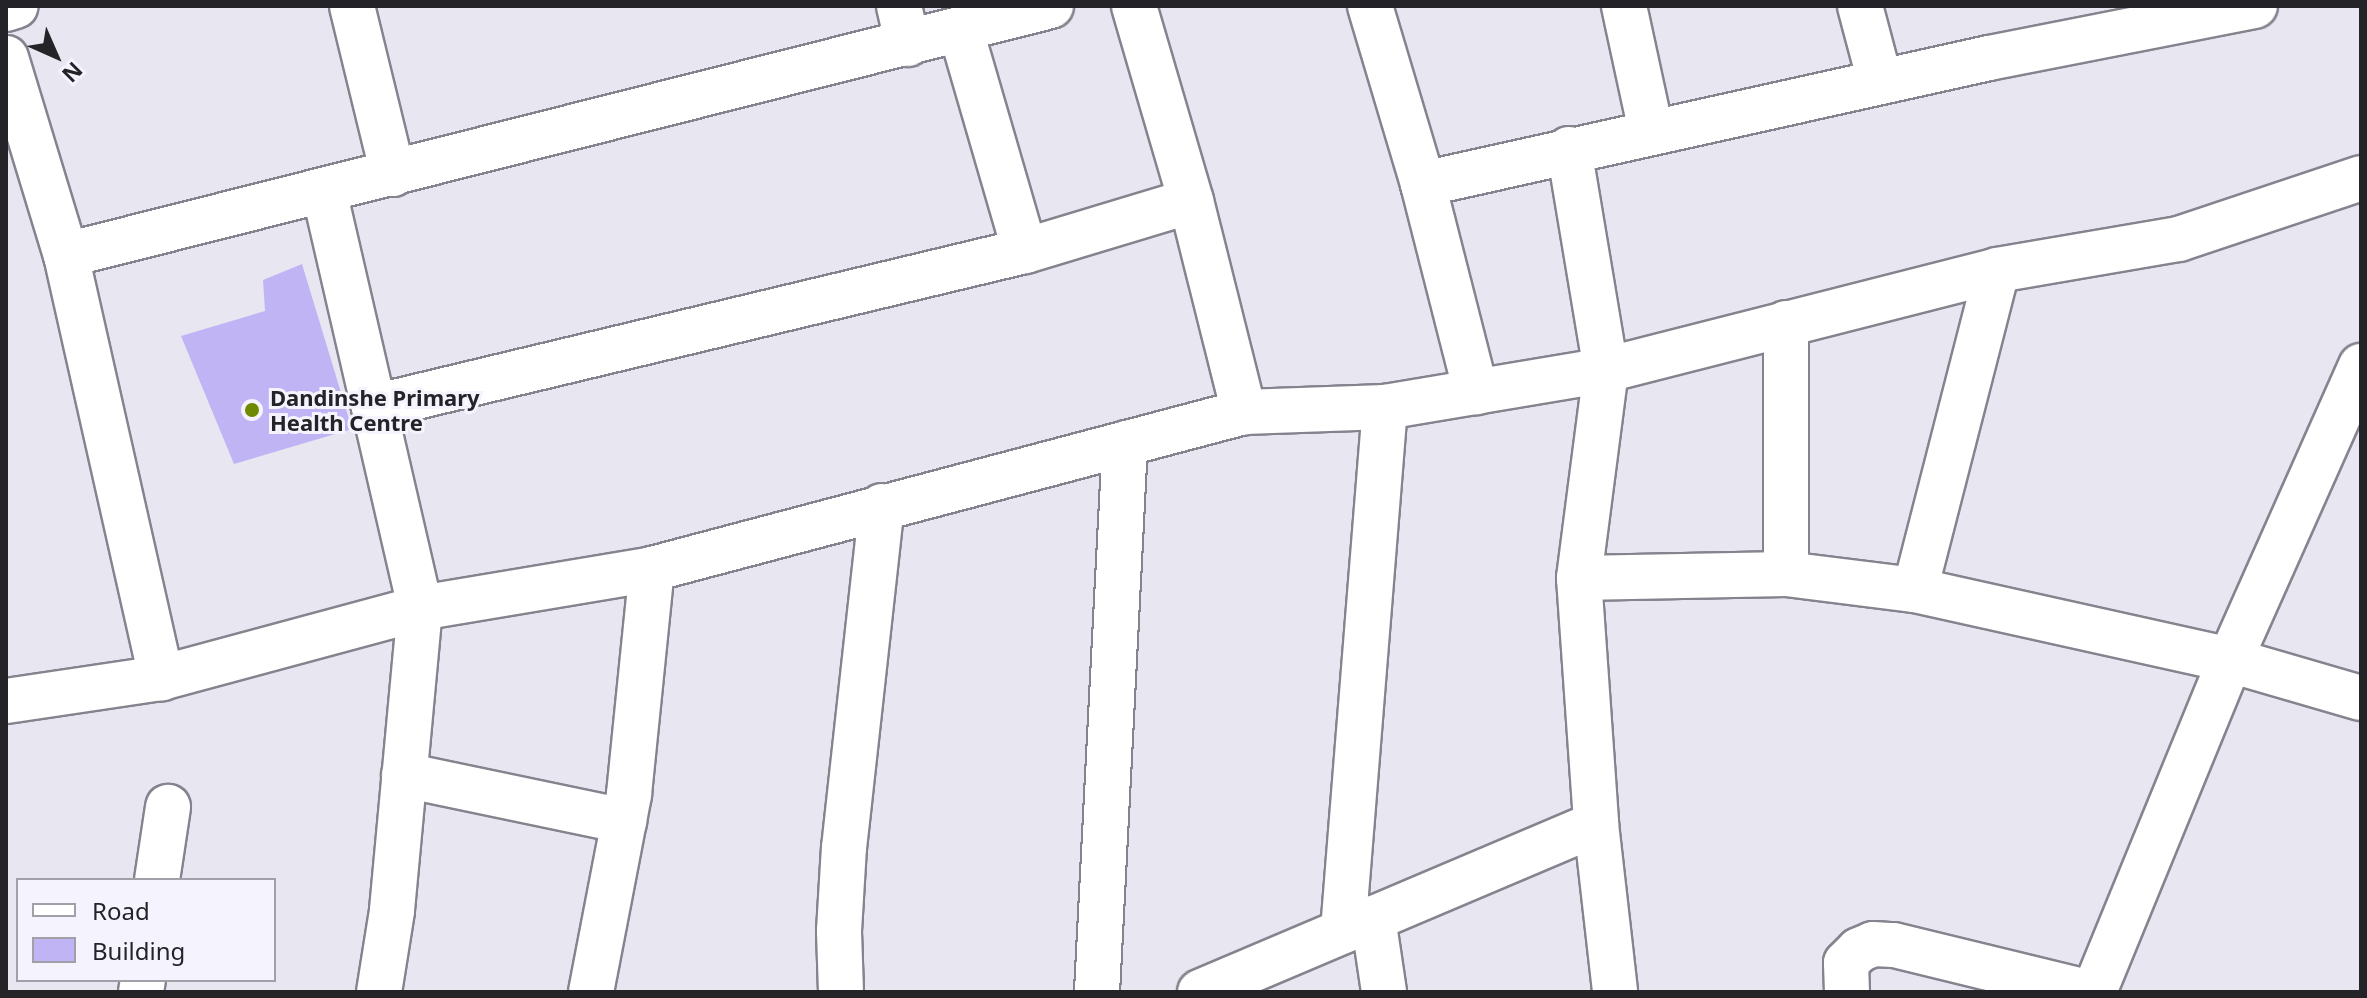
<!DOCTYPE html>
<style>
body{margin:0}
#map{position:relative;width:2367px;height:998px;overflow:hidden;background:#e7e6f1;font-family:"Noto Sans",sans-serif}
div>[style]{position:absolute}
.building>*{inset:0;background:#c0b4f5}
.roads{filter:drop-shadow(2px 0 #85838d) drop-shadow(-2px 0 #85838d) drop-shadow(0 2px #85838d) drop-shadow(0 -2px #85838d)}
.minor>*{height:44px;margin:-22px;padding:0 22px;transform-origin:22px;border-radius:22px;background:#fff}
.dots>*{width:22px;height:22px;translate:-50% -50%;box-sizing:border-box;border:4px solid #f5f3fe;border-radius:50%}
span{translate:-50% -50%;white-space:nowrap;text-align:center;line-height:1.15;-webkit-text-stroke:6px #f5f3fe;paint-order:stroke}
.poi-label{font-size:22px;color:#242327;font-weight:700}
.left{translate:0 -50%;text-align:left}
.frame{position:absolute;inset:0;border:8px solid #242327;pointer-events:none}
.legend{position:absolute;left:16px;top:878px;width:260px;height:104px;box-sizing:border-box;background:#f5f3fe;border:2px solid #a1a0a8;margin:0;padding:10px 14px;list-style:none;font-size:24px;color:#242327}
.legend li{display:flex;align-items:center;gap:16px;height:40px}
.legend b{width:40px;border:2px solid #a1a0a8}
.north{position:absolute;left:16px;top:16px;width:80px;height:80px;-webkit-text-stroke:6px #f5f3fe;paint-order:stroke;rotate:135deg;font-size:22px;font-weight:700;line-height:32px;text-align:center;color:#242327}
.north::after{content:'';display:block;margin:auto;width:28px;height:36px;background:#242327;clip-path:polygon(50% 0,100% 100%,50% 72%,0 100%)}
</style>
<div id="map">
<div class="building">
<div style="clip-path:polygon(302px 264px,352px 429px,234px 464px,181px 336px,265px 311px,263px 280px)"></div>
</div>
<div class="roads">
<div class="minor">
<div style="left:352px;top:6px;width:173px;rotate:76.3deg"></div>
<div style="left:899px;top:6px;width:39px;rotate:77deg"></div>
<div style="left:1134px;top:6px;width:203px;rotate:73.7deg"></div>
<div style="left:1191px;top:201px;width:218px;rotate:75.9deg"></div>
<div style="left:1370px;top:6px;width:186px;rotate:73.4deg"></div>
<div style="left:1423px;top:184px;width:215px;rotate:75.7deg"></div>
<div style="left:1624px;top:6px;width:128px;rotate:77.8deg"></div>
<div style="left:1860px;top:6px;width:78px;rotate:75.1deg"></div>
<div style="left:6px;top:9px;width:10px;rotate:-17deg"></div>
<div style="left:961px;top:31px;width:229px;rotate:73.8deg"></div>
<div style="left:6px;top:58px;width:206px;rotate:73.1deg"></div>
<div style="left:66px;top:255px;width:434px;rotate:77.3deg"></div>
<div style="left:1569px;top:149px;width:224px;rotate:80.5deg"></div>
<div style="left:1606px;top:370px;width:210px;rotate:97.4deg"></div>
<div style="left:1579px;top:578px;width:247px;rotate:86deg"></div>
<div style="left:1596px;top:824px;width:169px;rotate:83.5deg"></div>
<div style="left:1423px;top:184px;width:580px;rotate:-12.55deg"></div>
<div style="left:1989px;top:58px;width:271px;rotate:-11.1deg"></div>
<div style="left:324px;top:191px;width:428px;rotate:77deg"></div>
<div style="left:420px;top:608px;width:304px;rotate:95.3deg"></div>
<div style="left:392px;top:911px;width:82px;rotate:99.1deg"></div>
<div style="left:66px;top:255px;width:1016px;rotate:-14.19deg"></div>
<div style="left:1786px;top:323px;width:251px;rotate:90deg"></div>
<div style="left:374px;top:407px;width:669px;rotate:-13.48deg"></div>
<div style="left:1025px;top:251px;width:173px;rotate:-16.8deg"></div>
<div style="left:1579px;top:578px;width:207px;rotate:-1.1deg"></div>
<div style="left:1786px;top:574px;width:130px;rotate:7.1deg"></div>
<div style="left:1915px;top:590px;width:323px;rotate:12.5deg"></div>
<div style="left:2230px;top:660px;width:136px;rotate:16.2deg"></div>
<div style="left:1915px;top:590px;width:330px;rotate:-75.6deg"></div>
<div style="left:6px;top:701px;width:157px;rotate:-8.4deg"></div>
<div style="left:161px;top:678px;width:268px;rotate:-15.1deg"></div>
<div style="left:420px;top:608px;width:235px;rotate:-9.5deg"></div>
<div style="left:652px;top:569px;width:612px;rotate:-14.85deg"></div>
<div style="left:1244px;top:412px;width:141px;rotate:-2deg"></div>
<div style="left:1385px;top:407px;width:224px;rotate:-9.5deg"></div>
<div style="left:1606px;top:370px;width:404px;rotate:-14.3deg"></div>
<div style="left:1997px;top:270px;width:185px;rotate:-9.7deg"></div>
<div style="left:2179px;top:239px;width:192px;rotate:-18.5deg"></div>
<div style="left:404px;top:775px;width:225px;rotate:11.8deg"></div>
<div style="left:157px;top:880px;width:74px;rotate:-81.4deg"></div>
<div style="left:1373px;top:918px;width:75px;rotate:81.5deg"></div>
<div style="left:1343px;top:931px;width:526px;rotate:-85.42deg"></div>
<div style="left:141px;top:992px;width:12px;rotate:-81deg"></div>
<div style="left:591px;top:992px;width:202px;rotate:-79.1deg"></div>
<div style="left:629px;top:794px;width:226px;rotate:-84.2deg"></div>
<div style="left:841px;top:992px;width:61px;rotate:-91.9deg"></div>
<div style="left:839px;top:931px;width:83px;rotate:-86.6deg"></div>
<div style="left:844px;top:848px;width:344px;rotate:-83.7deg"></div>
<div style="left:1097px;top:992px;width:549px;rotate:-87.08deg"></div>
<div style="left:1200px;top:992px;width:430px;rotate:-23deg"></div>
<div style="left:1847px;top:992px;width:29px;rotate:-92deg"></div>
<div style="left:1846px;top:963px;width:18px;rotate:-45deg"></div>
<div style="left:1859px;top:950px;width:15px;rotate:-23deg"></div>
<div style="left:1873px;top:944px;width:21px;rotate:3deg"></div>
<div style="left:1894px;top:945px;width:199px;rotate:13.7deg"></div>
<div style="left:2094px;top:992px;width:359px;rotate:-67.7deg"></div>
<div style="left:2230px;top:660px;width:322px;rotate:-66deg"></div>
</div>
</div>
<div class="dots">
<div style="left:252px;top:410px;background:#6f8900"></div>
</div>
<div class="poi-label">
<span class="left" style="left:270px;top:410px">Dandinshe Primary<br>Health Centre</span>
</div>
<div class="frame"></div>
<ul class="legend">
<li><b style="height:10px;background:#fff"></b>Road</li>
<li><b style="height:22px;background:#c0b4f5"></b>Building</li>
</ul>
<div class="north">N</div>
</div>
